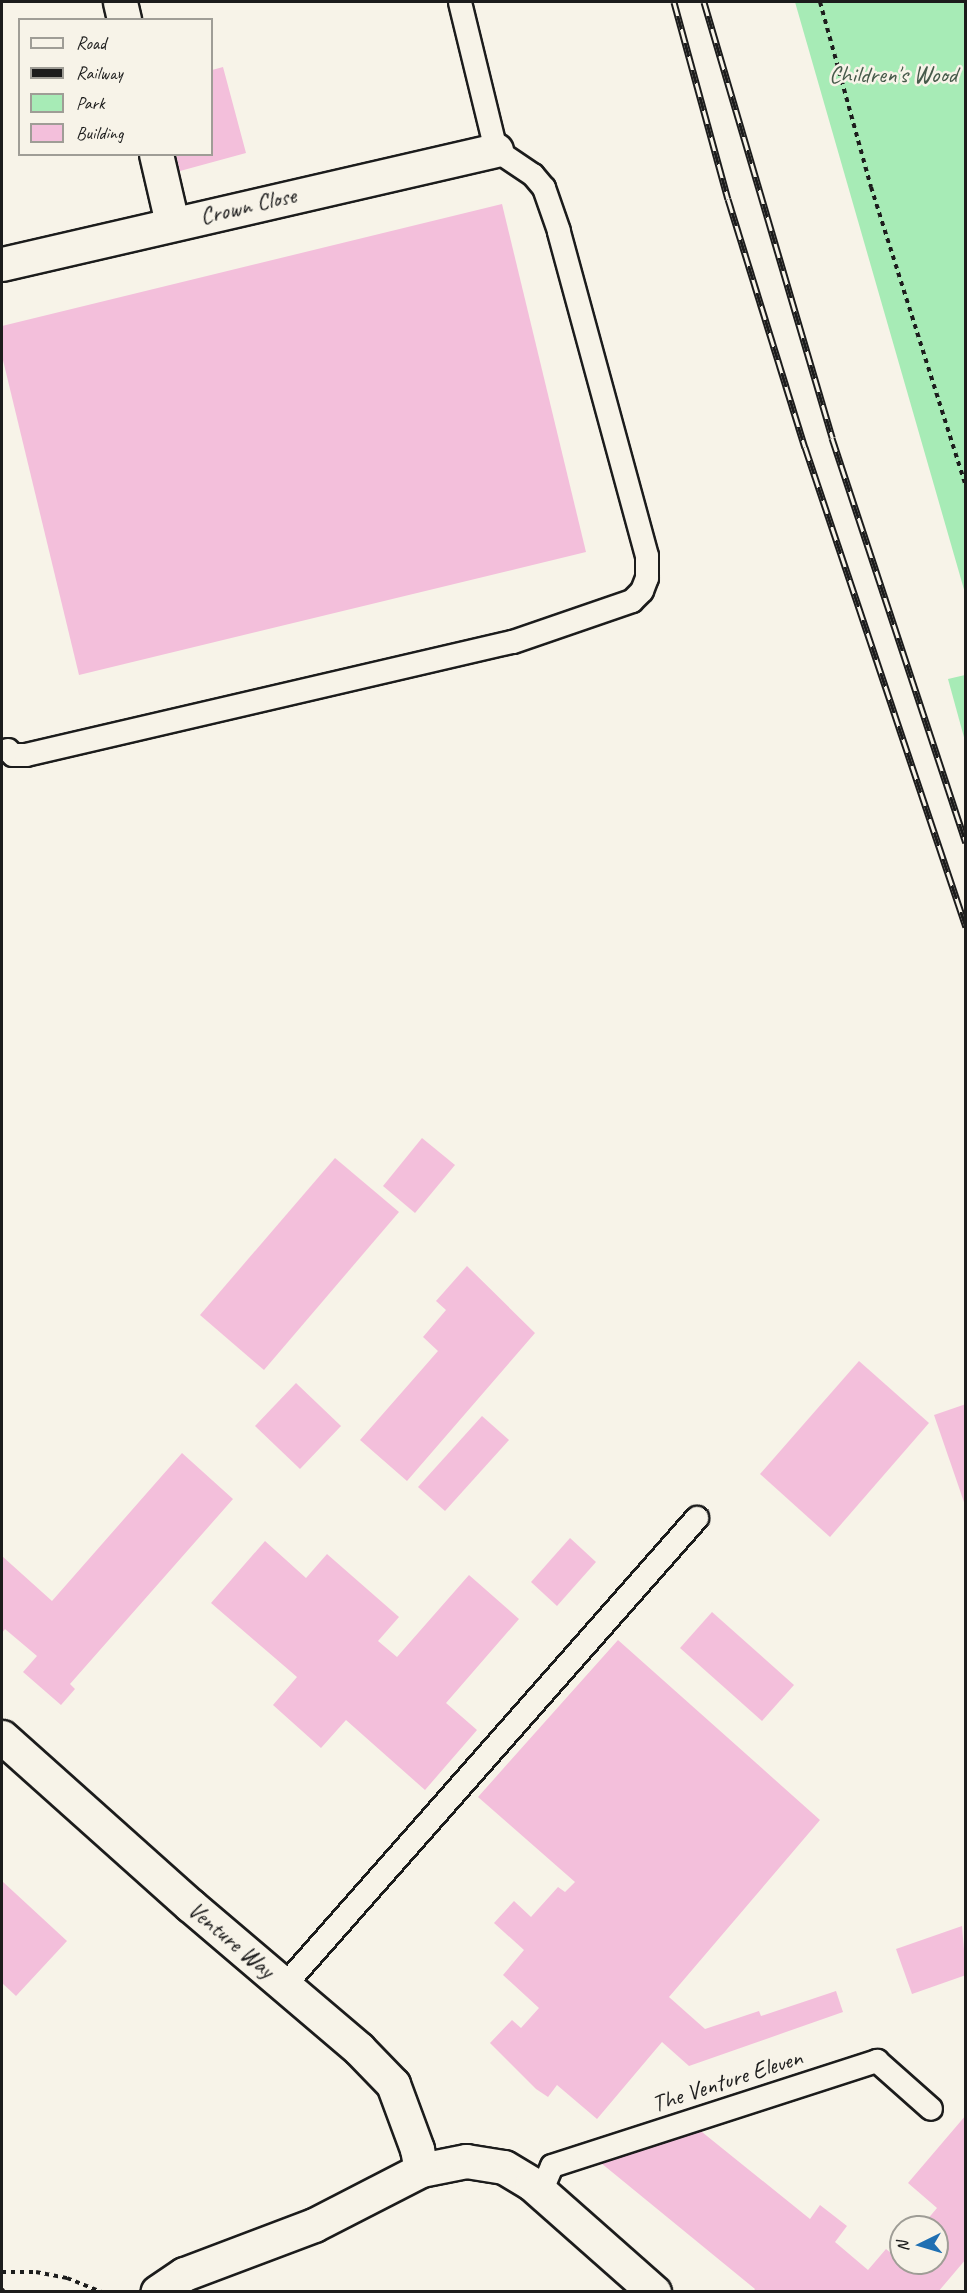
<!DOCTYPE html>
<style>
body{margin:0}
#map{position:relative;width:967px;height:2293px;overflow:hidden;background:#f7f3e8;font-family:Caveat,sans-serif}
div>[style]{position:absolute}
.green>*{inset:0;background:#a7ebb6}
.building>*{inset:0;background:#f3bfdb}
.path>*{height:4px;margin-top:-2px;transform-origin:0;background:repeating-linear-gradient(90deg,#1c1c1c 0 4.5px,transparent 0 9px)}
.roads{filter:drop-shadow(2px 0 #1c1c1c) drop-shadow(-2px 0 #1c1c1c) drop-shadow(0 2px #1c1c1c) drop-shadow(0 -2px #1c1c1c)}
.lane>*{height:22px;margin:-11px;padding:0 11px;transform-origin:11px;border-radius:11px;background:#f7f3e8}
.street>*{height:33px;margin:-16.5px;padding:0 16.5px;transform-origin:16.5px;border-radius:16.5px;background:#f7f3e8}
.secondary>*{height:33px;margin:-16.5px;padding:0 16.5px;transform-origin:16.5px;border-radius:16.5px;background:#f7f3e8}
.rail>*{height:7px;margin-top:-3.5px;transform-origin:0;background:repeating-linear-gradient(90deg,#f7f3e8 0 14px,#1c1c1c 0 28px);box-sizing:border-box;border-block:2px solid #1c1c1c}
span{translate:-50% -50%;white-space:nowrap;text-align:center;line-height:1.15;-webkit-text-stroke:5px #f7f3e8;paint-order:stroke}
.park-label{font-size:24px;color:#465a4a}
.street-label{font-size:24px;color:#1c1c1c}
.frame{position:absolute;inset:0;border:3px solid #1c1c1c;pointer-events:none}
.legend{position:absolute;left:18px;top:18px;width:195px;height:138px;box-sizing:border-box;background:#f7f3e8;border:2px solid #9f9d96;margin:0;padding:8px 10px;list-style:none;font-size:18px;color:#1c1c1c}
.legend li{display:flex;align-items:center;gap:12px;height:30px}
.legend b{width:30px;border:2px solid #9f9d96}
.north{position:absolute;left:889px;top:2215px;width:60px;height:60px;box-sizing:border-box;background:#f7f3e8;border:2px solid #9f9d96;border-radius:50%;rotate:265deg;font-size:16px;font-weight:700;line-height:24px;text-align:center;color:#1c1c1c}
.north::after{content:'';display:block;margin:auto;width:21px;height:27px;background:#1f6fb2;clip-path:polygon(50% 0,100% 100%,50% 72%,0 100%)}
</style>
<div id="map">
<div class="green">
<div style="clip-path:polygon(795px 2px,965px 2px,965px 593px)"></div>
<div style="clip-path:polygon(965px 675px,966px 675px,965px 741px,948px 679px)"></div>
</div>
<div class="building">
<div style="clip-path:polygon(223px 67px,246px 153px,180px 171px,176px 154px,212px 154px,212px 70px)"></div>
<div style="clip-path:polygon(502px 204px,586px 552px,79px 675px,2px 356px,2px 326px)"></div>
<div style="clip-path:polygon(422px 1138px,455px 1165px,415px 1213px,383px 1186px)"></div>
<div style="clip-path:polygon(335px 1158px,399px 1212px,264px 1370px,200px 1315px)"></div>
<div style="clip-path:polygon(467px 1266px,535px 1333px,407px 1481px,360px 1440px,438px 1351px,423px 1337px,446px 1310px,436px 1301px)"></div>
<div style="clip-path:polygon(859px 1361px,929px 1423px,830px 1537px,760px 1474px)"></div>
<div style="clip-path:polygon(296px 1383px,341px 1426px,300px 1469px,255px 1426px)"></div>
<div style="clip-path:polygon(966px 1404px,966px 1505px,965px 1505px,934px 1415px)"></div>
<div style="clip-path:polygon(482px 1416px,509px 1440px,445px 1511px,418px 1487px)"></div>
<div style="clip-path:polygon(182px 1453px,233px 1499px,70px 1684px,75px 1689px,61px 1705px,23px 1672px,37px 1656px,5px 1629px,2px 1633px,2px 1556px,52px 1601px)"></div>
<div style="clip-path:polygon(570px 1538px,596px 1562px,557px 1606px,531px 1582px)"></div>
<div style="clip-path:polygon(265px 1541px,306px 1578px,327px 1554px,399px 1617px,378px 1641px,397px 1657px,469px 1575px,519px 1619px,446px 1703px,477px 1730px,425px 1790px,346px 1720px,321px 1748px,273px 1705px,297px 1677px,211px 1603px)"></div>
<div style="clip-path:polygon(712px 1612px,794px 1685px,762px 1721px,680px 1648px)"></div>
<div style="clip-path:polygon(618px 1640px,820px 1820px,669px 1997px,705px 2029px,759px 2011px,761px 2016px,836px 1991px,843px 2012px,689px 2066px,662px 2042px,597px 2119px,557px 2085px,548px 2097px,536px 2089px,490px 2043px,512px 2020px,521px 2028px,539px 2008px,503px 1975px,524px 1950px,494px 1923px,514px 1901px,531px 1917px,558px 1887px,565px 1892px,575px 1882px,478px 1797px)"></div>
<div style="clip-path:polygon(2px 1881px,67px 1941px,16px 1996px,2px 1983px)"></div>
<div style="clip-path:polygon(962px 1926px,966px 1975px,912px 1994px,896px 1949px)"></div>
<div style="clip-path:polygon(966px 2115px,966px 2259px,938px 2292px,753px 2292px,755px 2289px,601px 2163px,697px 2128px,810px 2219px,820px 2205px,847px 2226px,835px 2242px,868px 2270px,886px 2249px,896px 2257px,901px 2251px,901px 2263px,937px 2263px,937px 2227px,921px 2227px,937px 2208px,908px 2183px)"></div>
</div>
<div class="path">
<div style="left:820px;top:2px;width:192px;rotate:74.6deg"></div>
<div style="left:871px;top:187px;width:314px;rotate:72.4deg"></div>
<div style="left:2px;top:2272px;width:34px"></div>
<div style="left:36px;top:2272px;width:32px;rotate:11deg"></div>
<div style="left:67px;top:2278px;width:38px;rotate:22deg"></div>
<div style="left:2px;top:2289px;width:4px;rotate:56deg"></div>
</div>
<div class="roads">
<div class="lane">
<div style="left:8px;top:750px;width:7px;rotate:45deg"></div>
<div style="left:13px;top:755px;width:13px"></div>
<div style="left:26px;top:755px;width:500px;rotate:-13.1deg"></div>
<div style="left:513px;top:642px;width:126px;rotate:-19deg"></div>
<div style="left:632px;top:601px;width:14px;rotate:-45deg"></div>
<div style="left:642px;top:591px;width:14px;rotate:-69deg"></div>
<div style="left:647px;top:578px;width:22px;rotate:-90deg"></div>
<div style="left:647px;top:556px;width:337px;rotate:-105.2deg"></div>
<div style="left:559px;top:231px;width:46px;rotate:-109.2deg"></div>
<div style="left:544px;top:188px;width:17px;rotate:-130deg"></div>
<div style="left:533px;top:175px;width:45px;rotate:-146deg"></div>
<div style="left:496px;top:150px;width:152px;rotate:-103.7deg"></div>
<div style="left:285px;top:1985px;width:623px;rotate:-48.58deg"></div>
<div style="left:541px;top:2192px;width:28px;rotate:-67deg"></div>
<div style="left:552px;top:2166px;width:342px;rotate:-17.9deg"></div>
<div style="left:877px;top:2061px;width:72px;rotate:41.6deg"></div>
</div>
<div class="street">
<div style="left:120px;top:2px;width:18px;rotate:77deg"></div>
<div style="left:156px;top:154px;width:71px;rotate:76.9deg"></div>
<div style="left:2px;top:264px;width:507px;rotate:-12.99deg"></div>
<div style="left:421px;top:2170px;width:46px;rotate:-11.3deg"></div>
<div style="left:466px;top:2161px;width:38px;rotate:9deg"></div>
<div style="left:504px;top:2167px;width:33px;rotate:31deg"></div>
<div style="left:532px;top:2184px;width:163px;rotate:41.5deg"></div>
</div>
<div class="secondary">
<div style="left:2px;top:1737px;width:252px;rotate:41.8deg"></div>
<div style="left:190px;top:1905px;width:222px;rotate:40.4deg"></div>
<div style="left:359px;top:2049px;width:49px;rotate:45.8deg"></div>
<div style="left:393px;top:2084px;width:69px;rotate:69.7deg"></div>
<div style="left:417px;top:2149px;width:21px;rotate:79deg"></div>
<div style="left:421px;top:2170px;width:120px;rotate:152.8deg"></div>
<div style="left:314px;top:2225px;width:139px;rotate:159.3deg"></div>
<div style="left:184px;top:2274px;width:32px;rotate:146deg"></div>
</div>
</div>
<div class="rail">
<div style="left:674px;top:2px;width:204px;rotate:74.7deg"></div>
<div style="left:728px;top:199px;width:260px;rotate:72.8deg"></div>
<div style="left:805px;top:447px;width:506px;rotate:71.46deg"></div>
<div style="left:704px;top:2px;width:454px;rotate:73.6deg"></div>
<div style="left:832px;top:438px;width:426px;rotate:71.7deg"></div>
</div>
<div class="park-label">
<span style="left:893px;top:75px">Children's Wood</span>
</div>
<div class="street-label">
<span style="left:248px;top:206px;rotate:-13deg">Crown Close</span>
<span style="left:231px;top:1940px;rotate:40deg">Venture Way</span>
<span style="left:727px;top:2081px;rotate:-18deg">The Venture Eleven</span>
</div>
<div class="frame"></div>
<ul class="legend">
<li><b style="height:8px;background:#f7f3e8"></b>Road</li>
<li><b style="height:8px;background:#1c1c1c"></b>Railway</li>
<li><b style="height:16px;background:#a7ebb6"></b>Park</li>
<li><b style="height:16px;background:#f3bfdb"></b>Building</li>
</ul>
<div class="north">N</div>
</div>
